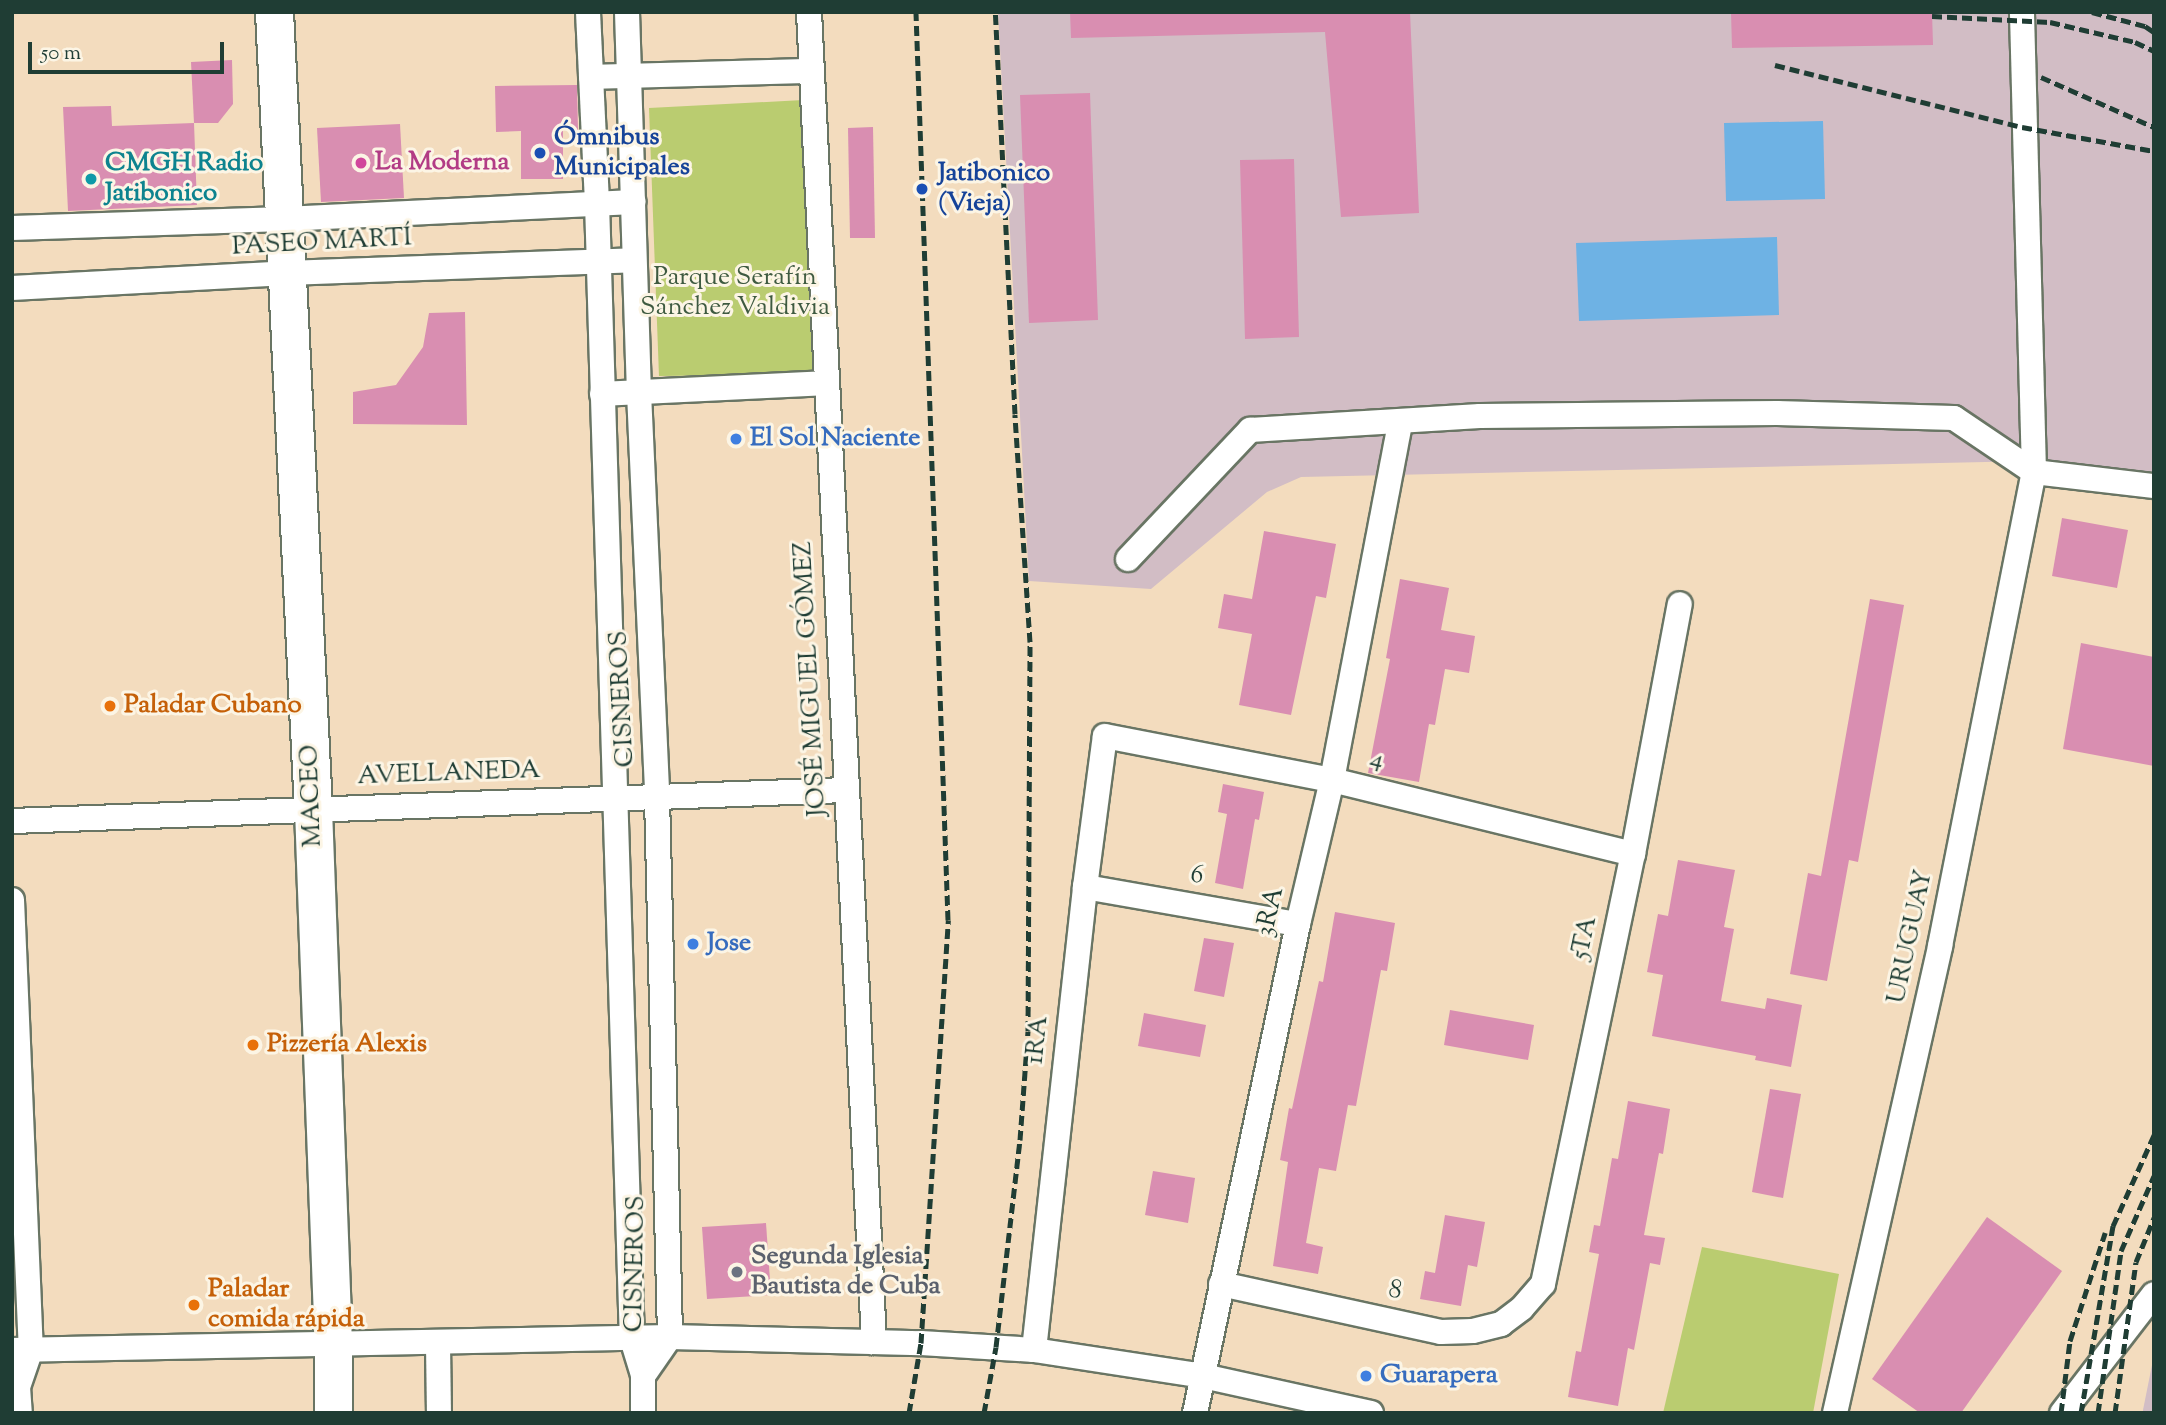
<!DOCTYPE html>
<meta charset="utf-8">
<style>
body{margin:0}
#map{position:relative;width:2166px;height:1425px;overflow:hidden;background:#f3dcbe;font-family:"Sorts Mill Goudy",serif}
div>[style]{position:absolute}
.industrial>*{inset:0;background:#d2bdc5}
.green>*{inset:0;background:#bacc70}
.water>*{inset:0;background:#6eb2e4}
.building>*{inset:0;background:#d98eb1}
.roads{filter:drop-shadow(2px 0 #697564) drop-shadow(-2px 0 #697564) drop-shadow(0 2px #697564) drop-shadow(0 -2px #697564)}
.minor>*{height:24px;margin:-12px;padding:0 12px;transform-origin:12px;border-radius:12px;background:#fff}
.highway>*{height:37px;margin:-18.5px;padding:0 18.5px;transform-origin:18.5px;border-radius:18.5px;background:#fff}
.rail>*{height:5px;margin-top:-2.5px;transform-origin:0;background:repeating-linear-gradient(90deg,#1f3d34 0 10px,transparent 0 15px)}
.dots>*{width:19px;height:19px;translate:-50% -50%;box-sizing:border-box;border:4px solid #fcf5e5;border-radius:50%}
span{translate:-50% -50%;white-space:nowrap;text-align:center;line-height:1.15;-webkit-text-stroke:6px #fcf5e5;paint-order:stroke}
.transit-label{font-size:26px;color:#164399;font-weight:700}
.left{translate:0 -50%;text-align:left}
.hotel-label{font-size:26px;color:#b23c85;font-weight:700}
.culture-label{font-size:26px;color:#0d838f;font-weight:700}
.street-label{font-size:26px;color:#1f3d34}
.park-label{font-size:26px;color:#3e5a40}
.shop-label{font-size:26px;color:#366cbe;font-weight:700}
.food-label{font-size:26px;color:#c56008;font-weight:700}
.worship-label{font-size:26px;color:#5b616d;font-weight:700}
.frame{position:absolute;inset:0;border:14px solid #1f3d34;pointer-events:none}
.scale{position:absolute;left:28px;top:42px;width:196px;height:32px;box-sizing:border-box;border:4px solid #1f3d34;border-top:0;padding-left:9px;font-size:21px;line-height:24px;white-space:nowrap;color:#1f3d34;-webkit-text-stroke:5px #fcf5e5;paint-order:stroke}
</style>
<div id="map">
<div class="industrial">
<div style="clip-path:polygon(998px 12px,2154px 12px,2154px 487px,2032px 461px,1301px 477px,1267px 492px,1151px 589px,1029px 581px)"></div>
<div style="clip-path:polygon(2154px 1355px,2154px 1413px,2143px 1413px,2143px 1410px)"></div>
</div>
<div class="green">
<div style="clip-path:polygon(803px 100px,819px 374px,659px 376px,649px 108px)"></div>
<div style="clip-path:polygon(1702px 1247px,1839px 1274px,1813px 1413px,1663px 1413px)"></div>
</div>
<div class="water">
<div style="clip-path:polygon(1823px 121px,1825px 199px,1726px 201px,1724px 123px)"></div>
<div style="clip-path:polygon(1777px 237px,1779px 315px,1579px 321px,1576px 243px)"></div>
</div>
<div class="building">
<div style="clip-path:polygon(1070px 12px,1410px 12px,1419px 213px,1341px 217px,1325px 32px,1071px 38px)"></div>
<div style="clip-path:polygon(1731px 12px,1932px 12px,1933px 45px,1732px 48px)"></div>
<div style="clip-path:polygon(232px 60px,233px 104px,218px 123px,194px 123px,191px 62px)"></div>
<div style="clip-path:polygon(577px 85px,578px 130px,563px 130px,563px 179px,521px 179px,521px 131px,496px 132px,495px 86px)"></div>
<div style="clip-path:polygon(1090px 93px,1098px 320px,1029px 323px,1020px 95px)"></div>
<div style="clip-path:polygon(111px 106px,112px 126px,194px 123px,197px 205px,68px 211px,63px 107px)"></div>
<div style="clip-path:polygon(400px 124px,404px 198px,321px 202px,317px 128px)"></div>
<div style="clip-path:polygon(873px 127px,875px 238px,850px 238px,848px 128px)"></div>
<div style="clip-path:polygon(1294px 159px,1299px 337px,1245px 339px,1240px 160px)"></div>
<div style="clip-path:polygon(465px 312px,467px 425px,353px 424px,353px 392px,396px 385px,423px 347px,429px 313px)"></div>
<div style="clip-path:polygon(2062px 518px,2128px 530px,2117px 588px,2052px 576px)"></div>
<div style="clip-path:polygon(1264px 531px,1336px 544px,1326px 598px,1316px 596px,1291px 715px,1239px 705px,1252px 634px,1218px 628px,1224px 594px,1252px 599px)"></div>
<div style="clip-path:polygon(1400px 579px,1449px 588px,1441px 630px,1475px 636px,1469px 673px,1445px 669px,1435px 725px,1429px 724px,1419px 782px,1368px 773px,1390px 659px,1386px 658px)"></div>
<div style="clip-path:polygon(1870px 599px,1904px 605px,1858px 862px,1849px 860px,1827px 981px,1790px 974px,1808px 873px,1821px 876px)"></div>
<div style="clip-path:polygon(2081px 643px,2154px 657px,2154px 766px,2063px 749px)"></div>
<div style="clip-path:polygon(1223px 784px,1264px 792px,1259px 820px,1255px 819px,1243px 889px,1215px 883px,1227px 814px,1218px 812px)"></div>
<div style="clip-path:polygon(1678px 860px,1735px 870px,1724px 927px,1734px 929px,1721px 1001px,1765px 1009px,1767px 998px,1802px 1005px,1791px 1067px,1755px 1060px,1756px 1056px,1652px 1036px,1663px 975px,1647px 972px,1658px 914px,1668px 916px)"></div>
<div style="clip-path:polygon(1335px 912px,1395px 923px,1387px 971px,1381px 970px,1356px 1106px,1348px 1105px,1336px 1171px,1319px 1168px,1306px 1243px,1323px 1247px,1318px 1274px,1273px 1266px,1288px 1162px,1280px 1160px,1289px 1108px,1292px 1109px,1319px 981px,1323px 982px)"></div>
<div style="clip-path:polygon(1204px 938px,1234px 943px,1224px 997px,1194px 991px)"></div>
<div style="clip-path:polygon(1450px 1010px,1534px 1025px,1528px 1060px,1444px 1045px)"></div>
<div style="clip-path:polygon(1144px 1013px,1206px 1025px,1200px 1057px,1138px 1046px)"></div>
<div style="clip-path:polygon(1770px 1089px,1801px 1094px,1783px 1198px,1752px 1192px)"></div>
<div style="clip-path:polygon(1628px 1101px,1670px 1109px,1663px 1154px,1659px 1153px,1644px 1235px,1665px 1238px,1660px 1265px,1650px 1263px,1634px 1350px,1628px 1348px,1618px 1406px,1568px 1397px,1576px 1351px,1581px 1352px,1599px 1254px,1589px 1252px,1594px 1225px,1600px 1226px,1612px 1158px,1618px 1159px)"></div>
<div style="clip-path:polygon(1153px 1171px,1195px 1178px,1188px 1223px,1145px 1215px)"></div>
<div style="clip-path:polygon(1445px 1215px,1485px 1222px,1477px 1267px,1468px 1265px,1461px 1306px,1420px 1299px,1425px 1271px,1435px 1273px)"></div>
<div style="clip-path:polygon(1987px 1217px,2062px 1271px,1961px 1413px,1920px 1413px,1872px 1379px)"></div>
<div style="clip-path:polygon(766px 1223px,771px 1295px,707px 1299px,702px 1227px)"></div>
</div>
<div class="roads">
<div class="minor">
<div style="left:588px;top:12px;width:191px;rotate:87.3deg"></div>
<div style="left:597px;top:203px;width:1137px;rotate:88.24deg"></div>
<div style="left:632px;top:1339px;width:39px;rotate:73deg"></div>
<div style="left:643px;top:1376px;width:37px;rotate:90deg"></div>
<div style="left:627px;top:12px;width:381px;rotate:88.2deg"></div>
<div style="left:639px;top:393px;width:403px;rotate:87.4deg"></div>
<div style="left:657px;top:796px;width:541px;rotate:88.62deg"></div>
<div style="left:670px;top:1337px;width:47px;rotate:124.7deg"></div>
<div style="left:809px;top:12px;width:1332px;rotate:87.2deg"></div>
<div style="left:591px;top:77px;width:221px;rotate:-1.6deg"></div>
<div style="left:12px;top:228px;width:272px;rotate:-1.9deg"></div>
<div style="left:284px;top:219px;width:350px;rotate:-2.8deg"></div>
<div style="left:12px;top:288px;width:275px;rotate:-3.1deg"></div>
<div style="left:287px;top:273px;width:347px;rotate:-2.1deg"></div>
<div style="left:602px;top:394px;width:225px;rotate:-2.8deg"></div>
<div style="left:1128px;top:559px;width:178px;rotate:-46.6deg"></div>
<div style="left:1250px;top:430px;width:230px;rotate:-3.5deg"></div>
<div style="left:1480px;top:416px;width:297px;rotate:-0.6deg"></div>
<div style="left:1777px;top:413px;width:177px;rotate:1.6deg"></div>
<div style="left:1954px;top:418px;width:97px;rotate:34deg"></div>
<div style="left:2034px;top:472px;width:121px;rotate:6.7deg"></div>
<div style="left:12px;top:821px;width:834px;rotate:-2.13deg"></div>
<div style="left:1085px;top:887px;width:216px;rotate:9.9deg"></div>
<div style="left:12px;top:900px;width:449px;rotate:87.6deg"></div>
<div style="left:31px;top:1349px;width:40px;rotate:108.9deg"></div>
<div style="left:18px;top:1387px;width:26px;rotate:86deg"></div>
<div style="left:1221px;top:1284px;width:225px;rotate:12.3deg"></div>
<div style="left:1441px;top:1332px;width:32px;rotate:-2deg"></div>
<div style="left:1473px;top:1331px;width:29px;rotate:-14deg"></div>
<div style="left:1501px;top:1324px;width:26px;rotate:-37deg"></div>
<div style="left:1522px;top:1308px;width:32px;rotate:-49deg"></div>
<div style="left:1543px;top:1284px;width:439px;rotate:-78.2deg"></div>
<div style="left:1633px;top:854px;width:254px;rotate:-79.4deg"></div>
<div style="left:438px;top:1344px;width:69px;rotate:89.2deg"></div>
<div style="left:12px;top:1350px;width:658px;rotate:-1.13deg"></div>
<div style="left:670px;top:1337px;width:251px;rotate:1.4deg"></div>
<div style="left:921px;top:1343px;width:113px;rotate:3.5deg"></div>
<div style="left:1034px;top:1350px;width:171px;rotate:8.7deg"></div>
<div style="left:1203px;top:1376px;width:172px;rotate:12.4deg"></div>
<div style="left:1034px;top:1350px;width:466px;rotate:-83.7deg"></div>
<div style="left:1085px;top:887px;width:152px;rotate:-82.5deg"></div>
<div style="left:1105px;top:736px;width:231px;rotate:11deg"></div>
<div style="left:1332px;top:780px;width:310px;rotate:13.8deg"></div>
<div style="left:1195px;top:1413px;width:500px;rotate:-78.1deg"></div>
<div style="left:1298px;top:924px;width:148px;rotate:-76.7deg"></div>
<div style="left:1332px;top:780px;width:363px;rotate:-79.2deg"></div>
<div style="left:1835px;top:1413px;width:479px;rotate:-77.3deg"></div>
<div style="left:1940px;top:946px;width:483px;rotate:-78.8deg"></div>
<div style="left:2034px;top:472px;width:460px;rotate:-91.5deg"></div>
<div style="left:2062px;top:1413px;width:150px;rotate:-52.3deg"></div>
</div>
<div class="highway">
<div style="left:274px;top:12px;width:798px;rotate:87.2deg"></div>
<div style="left:313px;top:809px;width:535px;rotate:87.86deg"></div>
<div style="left:333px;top:1344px;width:69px;rotate:90deg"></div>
</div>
</div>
<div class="rail">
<div style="left:2092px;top:12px;width:55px;rotate:14.8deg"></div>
<div style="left:2145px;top:26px;width:11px;rotate:34deg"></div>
<div style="left:1932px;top:16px;width:118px;rotate:2.9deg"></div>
<div style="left:2050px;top:22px;width:87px;rotate:13.2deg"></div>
<div style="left:2135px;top:42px;width:21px;rotate:25deg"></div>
<div style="left:1775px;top:65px;width:255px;rotate:14.1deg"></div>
<div style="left:2022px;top:127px;width:134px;rotate:10.3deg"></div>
<div style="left:2041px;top:77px;width:124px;rotate:23.9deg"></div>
<div style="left:909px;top:1413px;width:71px;rotate:-80.3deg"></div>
<div style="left:921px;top:1343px;width:424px;rotate:-86.3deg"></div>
<div style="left:948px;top:920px;width:909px;rotate:-92.02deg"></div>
<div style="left:984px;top:1413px;width:67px;rotate:-79.7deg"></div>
<div style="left:996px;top:1347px;width:208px;rotate:-83.4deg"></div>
<div style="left:1020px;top:1140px;width:109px;rotate:-85.8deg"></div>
<div style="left:1028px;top:1031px;width:389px;rotate:-89.7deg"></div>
<div style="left:1030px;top:642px;width:228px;rotate:-93.8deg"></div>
<div style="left:1015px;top:414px;width:402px;rotate:-92.8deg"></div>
<div style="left:2061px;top:1413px;width:73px;rotate:-82.9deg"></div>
<div style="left:2070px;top:1341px;width:114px;rotate:-72deg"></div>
<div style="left:2081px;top:1413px;width:190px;rotate:-80.3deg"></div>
<div style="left:2113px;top:1226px;width:100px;rotate:-65.7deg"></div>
<div style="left:2098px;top:1413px;width:164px;rotate:-81.9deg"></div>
<div style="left:2121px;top:1251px;width:82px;rotate:-66.3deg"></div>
<div style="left:2115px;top:1413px;width:152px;rotate:-82.1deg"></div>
<div style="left:2136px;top:1262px;width:48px;rotate:-67.8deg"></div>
</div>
<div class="dots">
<div style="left:540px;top:153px;background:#1a4fb4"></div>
<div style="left:361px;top:163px;background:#d1479c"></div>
<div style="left:91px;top:179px;background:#0f9aa8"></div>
<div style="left:922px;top:189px;background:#1a4fb4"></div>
<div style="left:736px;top:439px;background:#3f7fe0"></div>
<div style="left:110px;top:706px;background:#e8710a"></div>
<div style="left:693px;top:944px;background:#3f7fe0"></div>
<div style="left:253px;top:1045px;background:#e8710a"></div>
<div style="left:737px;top:1272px;background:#6b7280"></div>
<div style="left:194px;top:1305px;background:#e8710a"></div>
<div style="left:1366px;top:1376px;background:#3f7fe0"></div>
</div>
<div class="transit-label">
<span class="left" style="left:554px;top:153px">Ómnibus<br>Municipales</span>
<span class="left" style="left:938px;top:189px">Jatibonico<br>(Vieja)</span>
</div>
<div class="hotel-label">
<span class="left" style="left:375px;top:163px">La Moderna</span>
</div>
<div class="culture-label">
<span class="left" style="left:105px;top:179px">CMGH Radio<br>Jatibonico</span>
</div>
<div class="street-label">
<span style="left:322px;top:243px;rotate:-3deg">PASEO MARTÍ</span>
<span style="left:811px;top:679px;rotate:-93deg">JOSÉ MIGUEL GÓMEZ</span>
<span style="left:623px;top:699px;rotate:-93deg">CISNEROS</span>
<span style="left:1377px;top:760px;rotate:14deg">4</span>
<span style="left:449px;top:774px;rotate:-2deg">AVELLANEDA</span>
<span style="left:312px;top:796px;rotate:-92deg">MACEO</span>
<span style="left:1197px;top:876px;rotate:10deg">6</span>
<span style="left:1271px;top:912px;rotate:-77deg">3RA</span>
<span style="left:1911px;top:937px;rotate:-78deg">URUGUAY</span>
<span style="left:1585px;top:938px;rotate:-78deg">5TA</span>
<span style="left:1038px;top:1040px;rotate:-84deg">1RA</span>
<span style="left:636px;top:1264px;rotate:-89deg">CISNEROS</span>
<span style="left:1395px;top:1291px;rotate:12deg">8</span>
</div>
<div class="park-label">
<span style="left:735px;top:293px">Parque Serafín<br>Sánchez Valdivia</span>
</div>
<div class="shop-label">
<span class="left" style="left:750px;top:439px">El Sol Naciente</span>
<span class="left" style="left:707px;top:944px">Jose</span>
<span class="left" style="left:1380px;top:1376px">Guarapera</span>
</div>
<div class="food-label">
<span class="left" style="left:124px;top:706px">Paladar Cubano</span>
<span class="left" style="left:267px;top:1045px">Pizzería Alexis</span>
<span class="left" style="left:208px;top:1305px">Paladar<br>comida rápida</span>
</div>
<div class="worship-label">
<span class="left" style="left:751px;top:1272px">Segunda Iglesia<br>Bautista de Cuba</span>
</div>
<div class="frame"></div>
<div class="scale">50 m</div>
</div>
